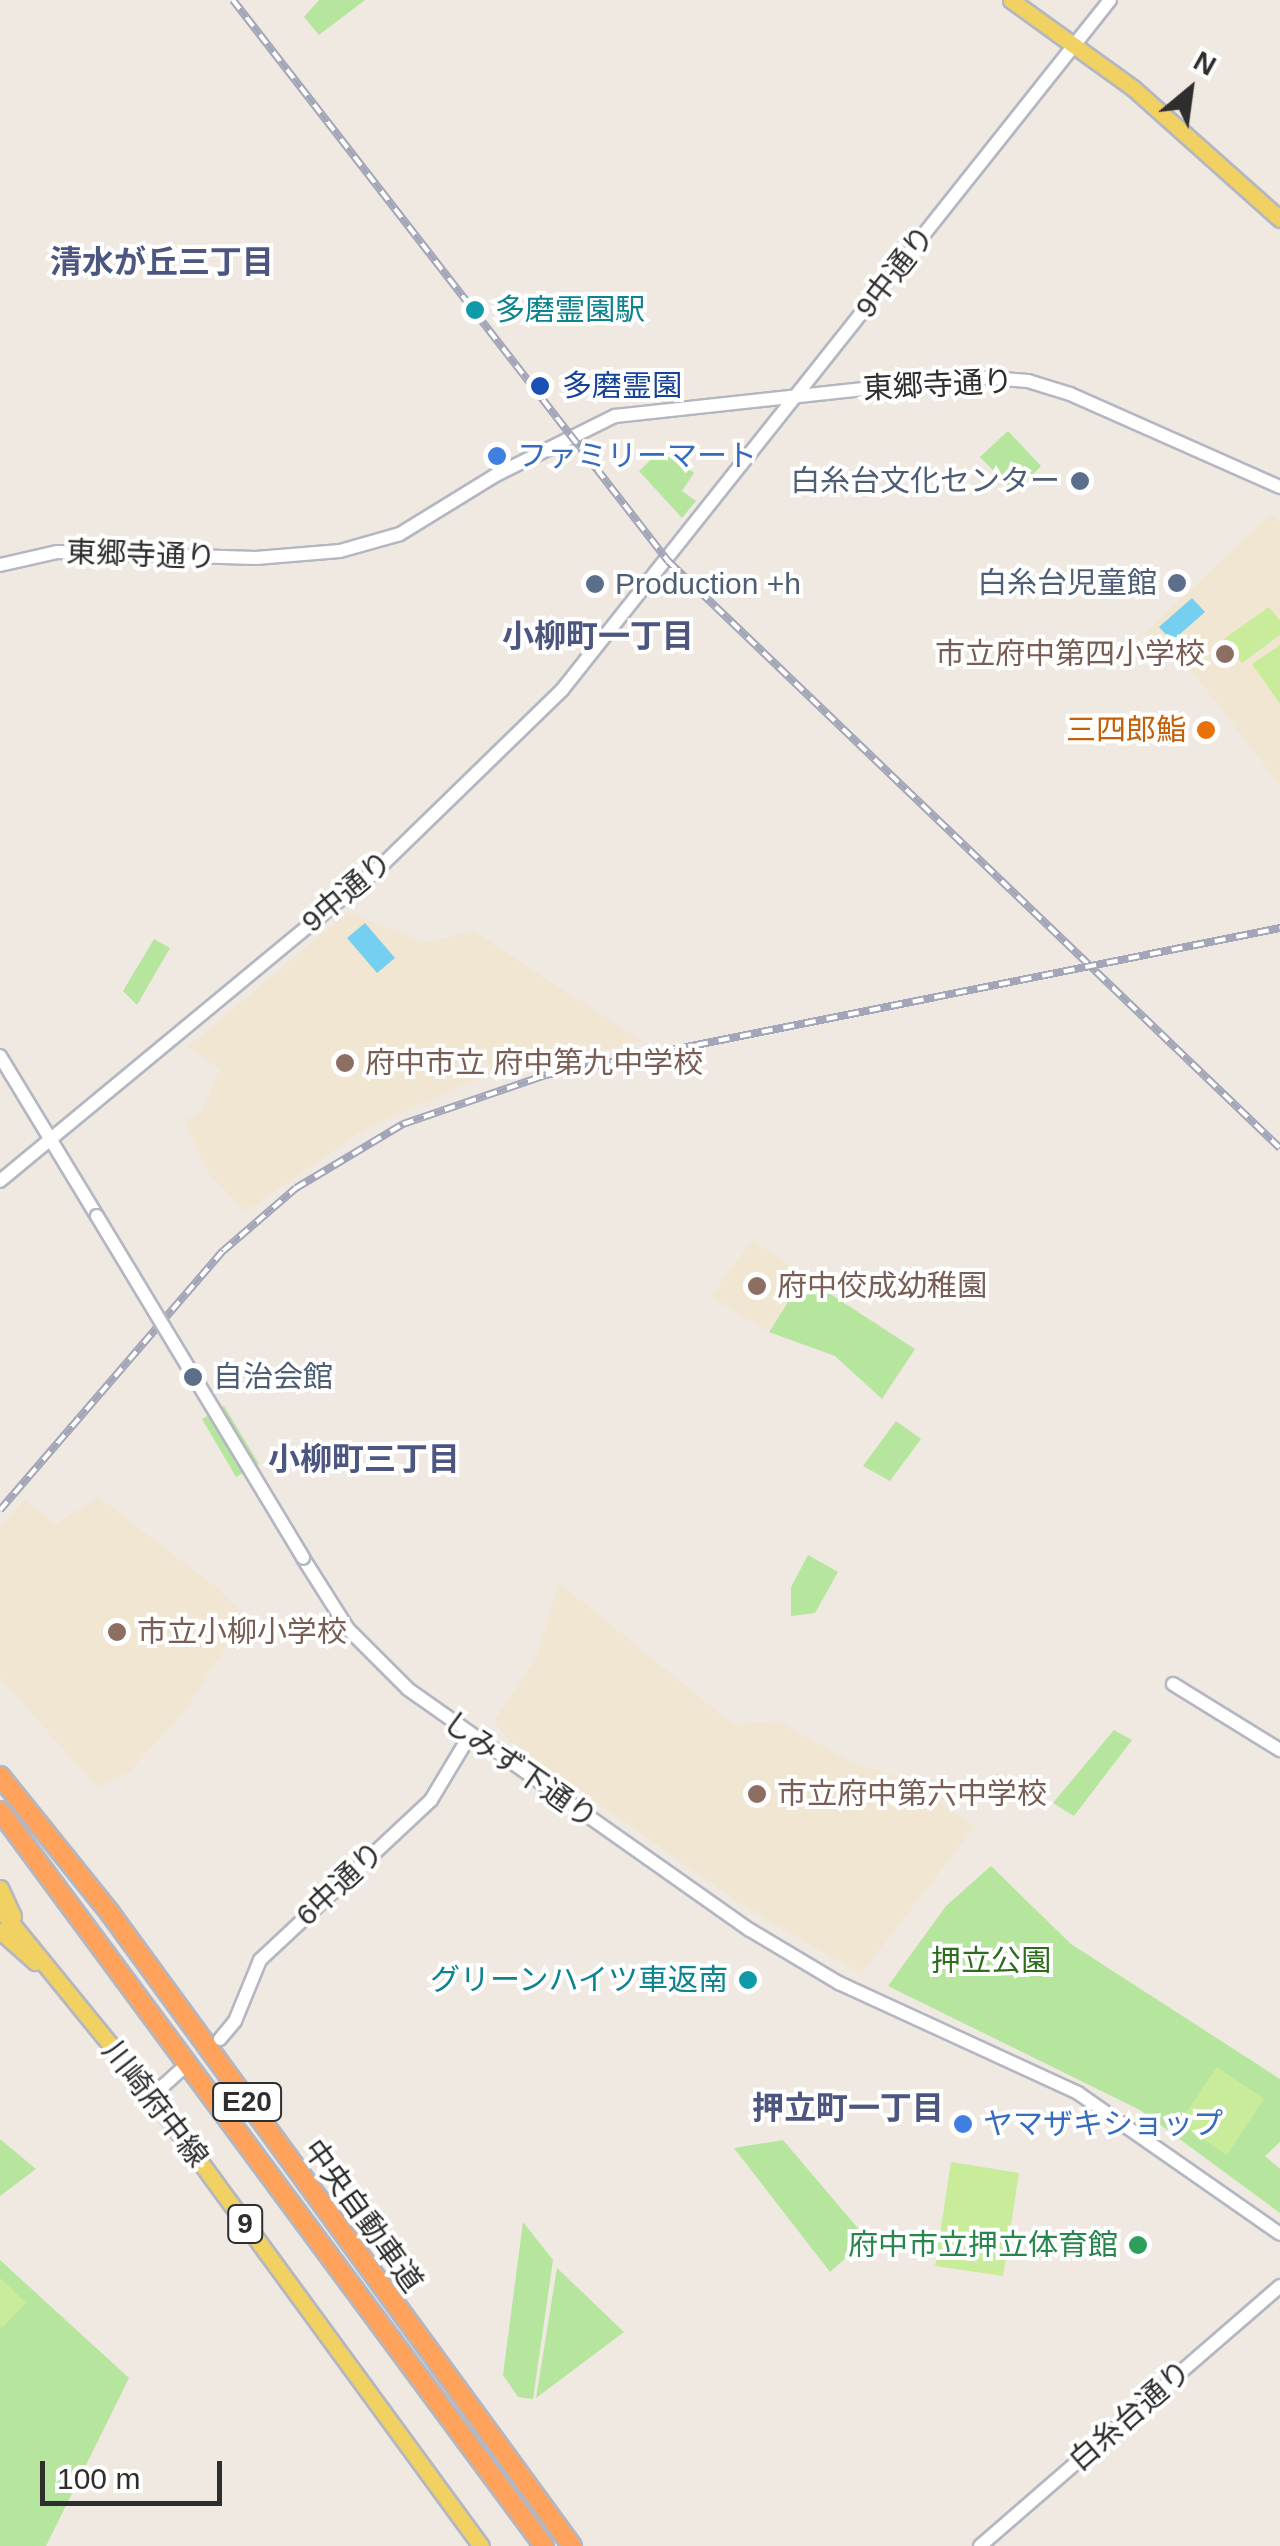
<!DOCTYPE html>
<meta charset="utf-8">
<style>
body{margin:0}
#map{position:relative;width:1280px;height:2546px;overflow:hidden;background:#efe9e1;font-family:Helvetica,"Noto Sans JP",sans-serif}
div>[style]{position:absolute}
.education>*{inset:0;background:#f0e6d1}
.green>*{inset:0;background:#b6e59e}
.pitch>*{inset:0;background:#c9ec9a}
.water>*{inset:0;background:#75cff0}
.roads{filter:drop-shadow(2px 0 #b4b7c1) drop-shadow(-2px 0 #b4b7c1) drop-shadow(0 2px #b4b7c1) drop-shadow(0 -2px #b4b7c1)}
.minor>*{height:12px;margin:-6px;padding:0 6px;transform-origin:6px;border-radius:6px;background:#fff}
.major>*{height:15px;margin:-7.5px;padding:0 7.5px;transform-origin:7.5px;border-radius:7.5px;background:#f2d163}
.highway>*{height:18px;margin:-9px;padding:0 9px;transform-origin:9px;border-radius:9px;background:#ffa35c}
.rail>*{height:8px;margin-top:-4px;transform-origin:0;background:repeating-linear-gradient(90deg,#fff 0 11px,#a3a6b8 0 22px);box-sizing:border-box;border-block:2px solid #a3a6b8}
.bridges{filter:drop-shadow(2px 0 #b4b7c1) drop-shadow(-2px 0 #b4b7c1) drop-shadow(0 2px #b4b7c1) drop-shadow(0 -2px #b4b7c1)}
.minor-bridge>*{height:12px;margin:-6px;padding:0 6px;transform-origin:6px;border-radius:6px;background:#fff}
.dots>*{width:28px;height:28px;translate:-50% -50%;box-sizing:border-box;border:5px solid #fff;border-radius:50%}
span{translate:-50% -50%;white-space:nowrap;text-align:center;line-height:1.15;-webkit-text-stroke:8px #fff;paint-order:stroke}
.shield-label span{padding:2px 8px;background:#fff;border:2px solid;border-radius:8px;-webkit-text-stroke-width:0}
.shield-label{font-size:28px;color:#2e2e2e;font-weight:700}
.street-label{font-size:30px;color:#2e2e2e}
.culture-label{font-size:30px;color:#0d838f}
.left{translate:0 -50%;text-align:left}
.right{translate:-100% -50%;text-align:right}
.transit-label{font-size:30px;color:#164399}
.shop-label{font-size:30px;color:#366cbe}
.service-label{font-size:30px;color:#4e5e75}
.education-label{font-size:30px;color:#785e54}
.food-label{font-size:30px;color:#c56008}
.park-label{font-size:30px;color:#2c6e1b}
.leisure-label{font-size:30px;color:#27864d}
.neighbourhood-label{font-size:32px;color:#4d5680;font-weight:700}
.north{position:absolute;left:1140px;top:40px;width:100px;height:100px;-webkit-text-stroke:8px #fff;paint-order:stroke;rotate:29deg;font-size:28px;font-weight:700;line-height:40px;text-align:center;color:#2e2e2e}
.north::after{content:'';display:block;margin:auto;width:35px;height:45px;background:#2e2e2e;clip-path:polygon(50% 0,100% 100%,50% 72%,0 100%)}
.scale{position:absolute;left:40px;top:2461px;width:182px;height:45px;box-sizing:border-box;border:5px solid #2e2e2e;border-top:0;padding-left:12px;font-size:30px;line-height:35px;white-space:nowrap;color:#2e2e2e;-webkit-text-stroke:8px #fff;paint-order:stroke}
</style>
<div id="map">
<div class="education">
<div style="clip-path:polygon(1271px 514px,1280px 522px,1280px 785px,1195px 675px,1145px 633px)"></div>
<div style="clip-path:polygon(348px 912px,425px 943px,474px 931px,641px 1041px,491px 1074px,488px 1061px,474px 1064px,477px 1079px,363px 1130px,245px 1212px,208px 1172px,184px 1121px,201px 1112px,220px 1069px,188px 1047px)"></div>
<div style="clip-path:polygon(752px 1240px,804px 1275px,767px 1331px,711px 1297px)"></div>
<div style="clip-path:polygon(98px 1497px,216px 1587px,245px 1617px,184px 1712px,129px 1772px,97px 1787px,0 1678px,0 1528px,24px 1500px,56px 1524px)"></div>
<div style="clip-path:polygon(559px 1583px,733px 1724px,778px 1721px,852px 1763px,902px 1778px,975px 1826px,861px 1974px,744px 1906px,508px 1740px,494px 1721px,535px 1660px)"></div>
</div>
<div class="green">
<div style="clip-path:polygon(319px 0,365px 0,319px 35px,304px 17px)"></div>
<div style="clip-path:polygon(1008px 431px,1041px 466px,1015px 493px,980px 457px)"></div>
<div style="clip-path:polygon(662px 449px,694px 473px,682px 491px,696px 501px,682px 518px,639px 471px)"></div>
<div style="clip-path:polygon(154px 939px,170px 948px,137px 1005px,123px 991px)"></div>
<div style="clip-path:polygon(804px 1277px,915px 1349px,882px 1399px,835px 1356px,769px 1332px)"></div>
<div style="clip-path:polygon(224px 1406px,259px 1464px,236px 1477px,202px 1419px)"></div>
<div style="clip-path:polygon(896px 1421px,921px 1439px,890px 1481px,863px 1466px)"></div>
<div style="clip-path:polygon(808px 1555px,838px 1572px,815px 1613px,791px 1616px,791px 1587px)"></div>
<div style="clip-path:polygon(1114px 1730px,1132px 1740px,1074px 1816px,1053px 1803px)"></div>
<div style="clip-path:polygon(991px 1866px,1071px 1944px,1280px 2079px,1280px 2142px,1265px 2156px,1280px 2169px,1280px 2213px,1140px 2110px,888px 1986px,946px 1906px)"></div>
<div style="clip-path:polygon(0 2139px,36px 2169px,0 2196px)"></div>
<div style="clip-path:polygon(783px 2140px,867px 2239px,830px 2272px,734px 2148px)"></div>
<div style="clip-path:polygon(523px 2222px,553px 2260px,533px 2399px,518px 2397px,503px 2375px)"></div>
<div style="clip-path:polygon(0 2260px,129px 2378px,46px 2546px,0 2546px)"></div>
<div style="clip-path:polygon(557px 2268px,624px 2332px,536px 2398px)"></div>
</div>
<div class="pitch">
<div style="clip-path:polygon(1269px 607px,1280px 621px,1280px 635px,1242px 663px,1224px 639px)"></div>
<div style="clip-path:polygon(1280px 645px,1280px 704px,1252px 664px)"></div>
<div style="clip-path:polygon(1217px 2067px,1264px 2099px,1227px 2155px,1179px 2123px)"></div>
<div style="clip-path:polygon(951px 2162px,1019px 2173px,1003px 2276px,935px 2266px)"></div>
<div style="clip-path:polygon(0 2278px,26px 2303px,2px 2328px,0 2326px)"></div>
</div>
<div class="water">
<div style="clip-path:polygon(1192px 598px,1205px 612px,1172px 641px,1159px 627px)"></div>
<div style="clip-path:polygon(365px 923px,395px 958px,377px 973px,347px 938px)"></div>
</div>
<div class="roads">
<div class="minor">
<div style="left:0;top:565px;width:58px;rotate:-12.8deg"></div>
<div style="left:57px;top:552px;width:199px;rotate:1.7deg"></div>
<div style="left:256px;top:558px;width:84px;rotate:-4.8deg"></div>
<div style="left:340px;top:551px;width:62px;rotate:-15.8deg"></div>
<div style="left:400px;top:534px;width:113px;rotate:-31.6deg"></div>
<div style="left:496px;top:475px;width:133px;rotate:-26.4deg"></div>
<div style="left:615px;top:416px;width:363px;rotate:-6.2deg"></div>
<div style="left:976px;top:377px;width:52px;rotate:4.4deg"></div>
<div style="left:1028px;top:381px;width:44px;rotate:17.2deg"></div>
<div style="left:1070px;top:394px;width:230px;rotate:23.9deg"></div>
<div style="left:0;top:1056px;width:187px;rotate:58.8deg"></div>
<div style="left:0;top:1181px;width:496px;rotate:-39.6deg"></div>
<div style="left:382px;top:865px;width:251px;rotate:-44.2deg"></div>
<div style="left:562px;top:690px;width:881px;rotate:-51.54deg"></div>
<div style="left:303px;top:1558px;width:84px;rotate:57.6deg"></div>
<div style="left:348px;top:1629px;width:85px;rotate:45deg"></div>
<div style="left:408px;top:1689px;width:418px;rotate:35.2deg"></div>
<div style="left:750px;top:1930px;width:104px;rotate:30.8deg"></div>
<div style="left:839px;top:1983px;width:263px;rotate:24.7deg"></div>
<div style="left:1078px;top:2093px;width:246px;rotate:34.9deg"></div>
<div style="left:1173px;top:1684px;width:126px;rotate:31.7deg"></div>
<div style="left:220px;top:2039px;width:23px;rotate:-50deg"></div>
<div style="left:235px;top:2021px;width:66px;rotate:-67.7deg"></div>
<div style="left:260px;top:1960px;width:234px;rotate:-43.1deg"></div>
<div style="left:431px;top:1800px;width:76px;rotate:-59deg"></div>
<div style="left:152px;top:2096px;width:38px;rotate:-42deg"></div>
<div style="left:980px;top:2546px;width:397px;rotate:-40.9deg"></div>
</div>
<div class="major">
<div style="left:1011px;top:0;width:150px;rotate:35.8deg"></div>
<div style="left:1133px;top:88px;width:197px;rotate:41.7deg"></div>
<div style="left:0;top:1888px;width:31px;rotate:65deg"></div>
<div style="left:0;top:1909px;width:241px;rotate:50.9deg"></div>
<div style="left:152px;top:2096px;width:557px;rotate:53.83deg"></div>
<div style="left:0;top:1931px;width:47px;rotate:41.5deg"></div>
</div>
<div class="highway">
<div style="left:0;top:1776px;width:176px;rotate:51.2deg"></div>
<div style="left:110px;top:1913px;width:784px;rotate:53.88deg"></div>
<div style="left:0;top:1811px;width:914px;rotate:53.49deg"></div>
</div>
</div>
<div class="rail">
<div style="left:233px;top:0;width:710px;rotate:52.21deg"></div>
<div style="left:668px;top:561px;width:848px;rotate:43.81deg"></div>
<div style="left:0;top:1510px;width:342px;rotate:-49.3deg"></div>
<div style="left:223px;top:1251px;width:96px;rotate:-40.8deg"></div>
<div style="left:296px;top:1188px;width:125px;rotate:-30.9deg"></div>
<div style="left:403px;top:1124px;width:151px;rotate:-18.9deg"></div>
<div style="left:546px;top:1075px;width:749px;rotate:-11.32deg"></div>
</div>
<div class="bridges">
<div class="minor-bridge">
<div style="left:97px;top:1216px;width:399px;rotate:58.9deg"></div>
</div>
</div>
<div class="dots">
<div style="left:475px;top:310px;background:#0f9aa8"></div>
<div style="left:540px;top:386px;background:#1a4fb4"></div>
<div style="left:497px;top:456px;background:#3f7fe0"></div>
<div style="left:1080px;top:481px;background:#5c6f8a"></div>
<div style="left:1177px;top:583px;background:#5c6f8a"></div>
<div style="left:595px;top:584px;background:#5c6f8a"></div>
<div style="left:1225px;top:654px;background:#8d6e63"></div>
<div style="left:1206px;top:730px;background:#e8710a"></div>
<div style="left:345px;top:1063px;background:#8d6e63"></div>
<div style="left:757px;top:1286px;background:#8d6e63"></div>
<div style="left:193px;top:1377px;background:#5c6f8a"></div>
<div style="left:117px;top:1632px;background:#8d6e63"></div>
<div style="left:757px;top:1794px;background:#8d6e63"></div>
<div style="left:748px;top:1980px;background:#0f9aa8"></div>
<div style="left:963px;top:2124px;background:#3f7fe0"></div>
<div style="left:1138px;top:2245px;background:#2e9e5b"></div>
</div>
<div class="shield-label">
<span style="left:247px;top:2102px">E20</span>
<span style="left:245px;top:2224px">9</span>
</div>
<div class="street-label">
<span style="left:895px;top:272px;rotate:-52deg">9中通り</span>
<span style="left:938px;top:385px;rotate:-3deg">東郷寺通り</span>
<span style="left:141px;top:555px;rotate:2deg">東郷寺通り</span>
<span style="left:347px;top:892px;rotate:-40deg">9中通り</span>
<span style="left:520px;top:1770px;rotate:35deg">しみず下通り</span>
<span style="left:340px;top:1884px;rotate:-43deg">6中通り</span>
<span style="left:155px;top:2104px;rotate:52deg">川崎府中線</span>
<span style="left:363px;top:2216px;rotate:54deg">中央自動車道</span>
<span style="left:1130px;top:2416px;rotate:-41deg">白糸台通り</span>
</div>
<div class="culture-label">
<span class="left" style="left:495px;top:310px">多磨霊園駅</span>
<span class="right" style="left:728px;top:1980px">グリーンハイツ車返南</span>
</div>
<div class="transit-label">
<span class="left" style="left:562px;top:386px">多磨霊園</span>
</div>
<div class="shop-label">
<span class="left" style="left:517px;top:456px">ファミリーマート</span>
<span class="left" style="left:983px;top:2124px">ヤマザキショップ</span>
</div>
<div class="service-label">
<span class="right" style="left:1060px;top:481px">白糸台文化センター</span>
<span class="right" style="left:1157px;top:583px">白糸台児童館</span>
<span class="left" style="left:615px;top:584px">Production +h</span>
<span class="left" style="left:213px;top:1377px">自治会館</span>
</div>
<div class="education-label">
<span class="right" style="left:1205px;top:654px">市立府中第四小学校</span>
<span class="left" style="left:365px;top:1063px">府中市立 府中第九中学校</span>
<span class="left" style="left:777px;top:1286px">府中佼成幼稚園</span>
<span class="left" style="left:137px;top:1632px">市立小柳小学校</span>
<span class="left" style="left:777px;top:1794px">市立府中第六中学校</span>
</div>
<div class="food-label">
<span class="right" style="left:1186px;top:730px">三四郎鮨</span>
</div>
<div class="park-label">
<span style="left:991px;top:1961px">押立公園</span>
</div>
<div class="leisure-label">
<span class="right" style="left:1118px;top:2245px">府中市立押立体育館</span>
</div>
<div class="neighbourhood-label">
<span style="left:162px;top:262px">清水が丘三丁目</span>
<span style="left:598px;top:636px">小柳町一丁目</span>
<span style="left:364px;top:1459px">小柳町三丁目</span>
<span style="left:848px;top:2108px">押立町一丁目</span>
</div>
<div class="north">N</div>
<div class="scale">100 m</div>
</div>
